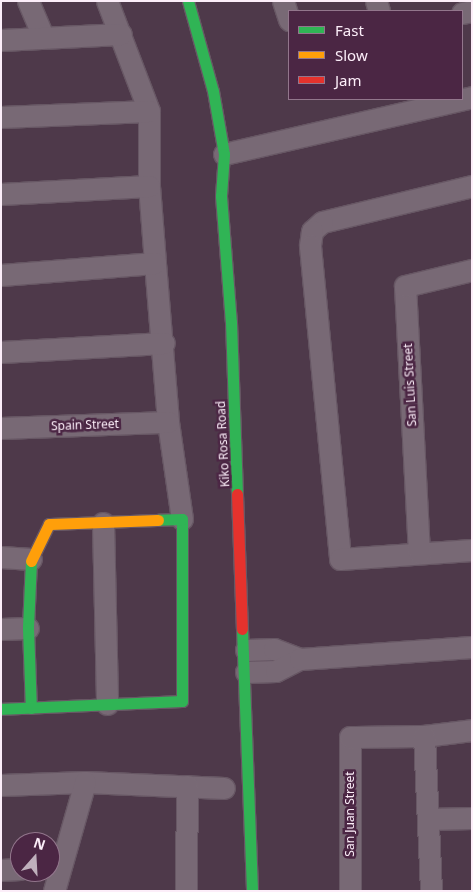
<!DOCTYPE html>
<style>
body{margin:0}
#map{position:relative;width:473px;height:892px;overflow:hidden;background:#4e394a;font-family:"Noto Sans",sans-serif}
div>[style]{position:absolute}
.roads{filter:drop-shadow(1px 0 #675764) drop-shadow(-1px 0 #675764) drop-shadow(0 1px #675764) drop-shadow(0 -1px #675764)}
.street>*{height:21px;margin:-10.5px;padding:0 10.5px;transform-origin:10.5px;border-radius:10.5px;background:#786975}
.fast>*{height:11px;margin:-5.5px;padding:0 5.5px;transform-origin:5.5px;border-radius:5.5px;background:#30b455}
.slow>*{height:11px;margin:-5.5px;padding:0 5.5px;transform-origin:5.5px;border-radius:5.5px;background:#ff9f0a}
.jam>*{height:11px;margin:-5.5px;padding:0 5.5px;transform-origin:5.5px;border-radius:5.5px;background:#e5322d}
span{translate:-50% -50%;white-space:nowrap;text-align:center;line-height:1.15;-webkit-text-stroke:5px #4b2644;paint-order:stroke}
.street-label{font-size:12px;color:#fceef9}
.frame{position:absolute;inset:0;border:2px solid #fceef9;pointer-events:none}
.legend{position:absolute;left:288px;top:10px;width:175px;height:90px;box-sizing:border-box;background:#4b2644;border:1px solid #92768c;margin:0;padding:6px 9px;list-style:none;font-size:15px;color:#fceef9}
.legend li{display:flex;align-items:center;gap:10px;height:25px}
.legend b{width:25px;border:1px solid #92768c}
.north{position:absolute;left:10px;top:832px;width:50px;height:50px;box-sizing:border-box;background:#4b2644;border:1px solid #92768c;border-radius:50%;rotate:19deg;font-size:14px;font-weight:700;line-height:20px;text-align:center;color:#fceef9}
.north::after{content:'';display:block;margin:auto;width:18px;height:22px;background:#bfafbc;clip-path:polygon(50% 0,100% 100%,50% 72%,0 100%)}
</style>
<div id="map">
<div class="roads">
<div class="street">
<div style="left:28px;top:1px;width:38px;rotate:67deg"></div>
<div style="left:107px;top:1px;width:118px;rotate:69.1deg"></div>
<div style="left:149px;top:111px;width:75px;rotate:90deg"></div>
<div style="left:149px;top:186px;width:77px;rotate:85.5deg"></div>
<div style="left:155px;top:263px;width:160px;rotate:85.3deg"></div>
<div style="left:168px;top:422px;width:98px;rotate:81.8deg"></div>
<div style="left:283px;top:1px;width:20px;rotate:72deg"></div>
<div style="left:376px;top:1px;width:10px;rotate:73deg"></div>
<div style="left:462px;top:13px;width:10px;rotate:-11deg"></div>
<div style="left:1px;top:40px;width:120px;rotate:-2.9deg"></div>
<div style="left:1px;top:117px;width:148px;rotate:-2.3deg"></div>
<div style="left:224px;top:154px;width:254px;rotate:-12.9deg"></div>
<div style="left:472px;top:186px;width:154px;rotate:166.5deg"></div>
<div style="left:322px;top:222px;width:13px;rotate:138deg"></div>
<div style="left:312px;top:231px;width:15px;rotate:98deg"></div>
<div style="left:310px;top:246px;width:314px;rotate:84.5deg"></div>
<div style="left:340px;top:559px;width:132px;rotate:-3.9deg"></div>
<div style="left:1px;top:194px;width:148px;rotate:-3.1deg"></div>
<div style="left:1px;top:275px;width:154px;rotate:-4.5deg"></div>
<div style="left:1px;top:352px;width:163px;rotate:-3.2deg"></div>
<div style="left:1px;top:428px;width:167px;rotate:-2.1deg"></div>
<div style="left:103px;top:523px;width:181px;rotate:88.7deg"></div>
<div style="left:419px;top:553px;width:267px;rotate:-93deg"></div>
<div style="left:405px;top:286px;width:69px;rotate:-13.4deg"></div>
<div style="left:1px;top:557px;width:30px;rotate:4deg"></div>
<div style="left:1px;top:629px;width:27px;rotate:-2deg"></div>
<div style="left:246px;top:650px;width:28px;rotate:-2deg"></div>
<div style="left:274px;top:649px;width:28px;rotate:21deg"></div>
<div style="left:246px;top:672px;width:30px;rotate:-2deg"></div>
<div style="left:276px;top:671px;width:27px;rotate:-27deg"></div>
<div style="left:300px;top:659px;width:172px;rotate:-4deg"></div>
<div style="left:424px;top:736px;width:48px;rotate:-7.1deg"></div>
<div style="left:1px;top:785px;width:84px;rotate:-2deg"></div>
<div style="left:85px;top:782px;width:139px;rotate:2.5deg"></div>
<div style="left:428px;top:819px;width:44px;rotate:-1.3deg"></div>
<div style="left:1px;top:870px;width:19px;rotate:-3deg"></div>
<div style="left:54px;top:891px;width:113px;rotate:-74.1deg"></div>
<div style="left:186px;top:891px;width:105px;rotate:-89.5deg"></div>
<div style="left:350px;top:891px;width:154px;rotate:-90deg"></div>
<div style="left:350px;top:737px;width:74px;rotate:-0.8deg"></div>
<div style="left:424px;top:736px;width:155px;rotate:87.4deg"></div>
</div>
<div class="fast">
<div style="left:188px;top:1px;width:93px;rotate:74.5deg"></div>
<div style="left:213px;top:91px;width:64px;rotate:80.1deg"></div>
<div style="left:224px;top:154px;width:42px;rotate:94.1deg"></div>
<div style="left:221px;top:196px;width:126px;rotate:85.5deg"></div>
<div style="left:231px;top:322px;width:172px;rotate:88deg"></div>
<div style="left:31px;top:561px;width:67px;rotate:92.6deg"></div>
<div style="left:28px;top:628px;width:80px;rotate:87.9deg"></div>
<div style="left:242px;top:629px;width:262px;rotate:87.8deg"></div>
<div style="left:1px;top:709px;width:181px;rotate:-2.5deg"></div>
<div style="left:182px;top:701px;width:182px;rotate:-90deg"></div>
<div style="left:182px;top:519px;width:24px;rotate:178deg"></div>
</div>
<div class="slow">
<div style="left:31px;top:561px;width:41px;rotate:-64.1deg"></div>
<div style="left:49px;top:524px;width:109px;rotate:-2.1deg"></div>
</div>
<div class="jam">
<div style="left:237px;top:494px;width:135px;rotate:87.9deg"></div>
</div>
</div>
<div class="street-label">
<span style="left:410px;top:385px;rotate:-93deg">San Luis Street</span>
<span style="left:85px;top:425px;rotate:-2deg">Spain Street</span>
<span style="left:223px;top:444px;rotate:-93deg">Kiko Rosa Road</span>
<span style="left:350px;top:814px;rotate:-90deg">San Juan Street</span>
</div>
<div class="frame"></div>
<ul class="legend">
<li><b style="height:6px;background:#30b455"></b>Fast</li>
<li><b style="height:6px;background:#ff9f0a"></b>Slow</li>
<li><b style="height:6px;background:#e5322d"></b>Jam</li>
</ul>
<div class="north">N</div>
</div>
